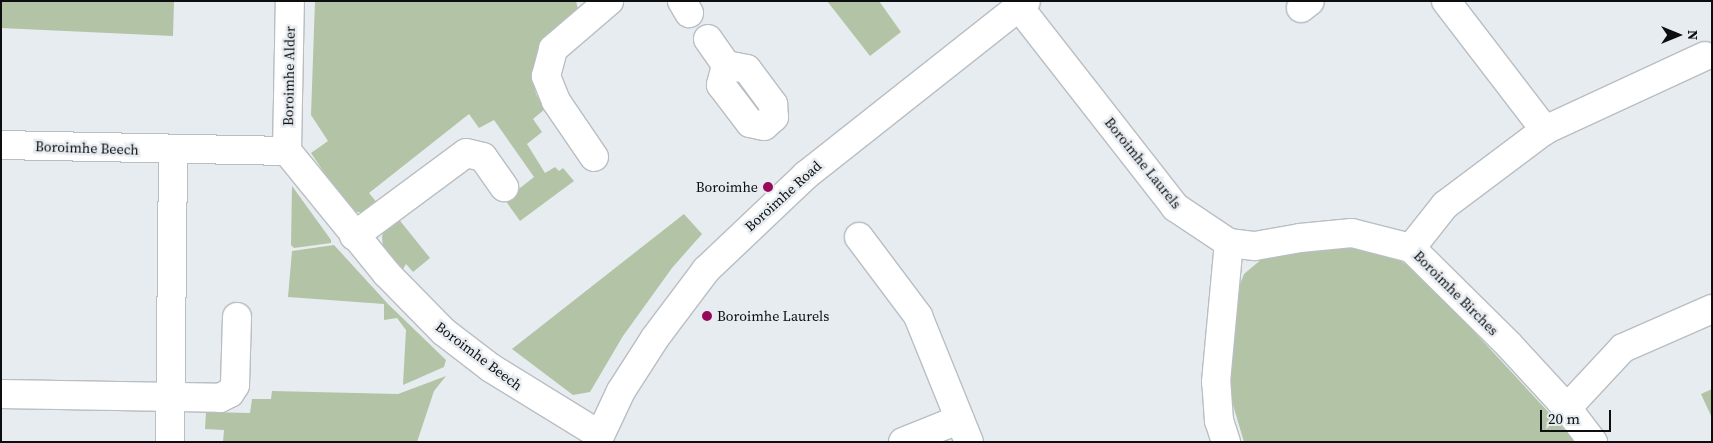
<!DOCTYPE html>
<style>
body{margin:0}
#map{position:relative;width:1713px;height:443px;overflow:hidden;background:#e7ecf1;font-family:"Source Serif 4",serif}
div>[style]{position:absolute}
.green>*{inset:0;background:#b3c3a5}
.roads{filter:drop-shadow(1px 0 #b9bec3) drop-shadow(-1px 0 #b9bec3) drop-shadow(0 1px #b9bec3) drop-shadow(0 -1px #b9bec3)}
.minor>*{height:28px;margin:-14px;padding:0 14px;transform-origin:14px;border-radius:14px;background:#fff}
.dots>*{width:14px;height:14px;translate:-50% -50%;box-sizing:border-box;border:2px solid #e7ecf1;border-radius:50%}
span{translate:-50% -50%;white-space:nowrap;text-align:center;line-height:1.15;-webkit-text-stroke:5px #e7ecf1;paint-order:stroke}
.street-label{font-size:14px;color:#0c0e0f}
.poi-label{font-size:14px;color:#0c0e0f}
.right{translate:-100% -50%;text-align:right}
.left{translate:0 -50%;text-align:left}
.frame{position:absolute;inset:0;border:2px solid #0c0e0f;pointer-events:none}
.north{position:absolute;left:1653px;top:10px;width:50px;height:50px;-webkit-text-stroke:4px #e7ecf1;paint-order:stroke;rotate:90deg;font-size:14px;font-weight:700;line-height:20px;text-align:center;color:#0c0e0f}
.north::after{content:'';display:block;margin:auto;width:18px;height:22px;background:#0c0e0f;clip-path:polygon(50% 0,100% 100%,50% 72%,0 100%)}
.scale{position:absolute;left:1540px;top:410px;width:71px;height:22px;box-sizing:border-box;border:2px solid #0c0e0f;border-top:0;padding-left:6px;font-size:15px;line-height:18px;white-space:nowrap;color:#0c0e0f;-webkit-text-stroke:4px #e7ecf1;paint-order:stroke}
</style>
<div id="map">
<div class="green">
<div style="clip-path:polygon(1px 1px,174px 1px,173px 36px,1px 28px)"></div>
<div style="clip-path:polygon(315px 1px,576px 1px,578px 9px,547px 35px,536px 56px,533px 74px,536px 94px,545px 109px,533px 119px,542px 132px,527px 144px,545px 173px,555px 167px,559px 171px,563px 168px,574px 181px,520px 221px,505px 200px,534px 177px,494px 120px,479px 128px,469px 114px,369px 193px,379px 205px,365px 213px,350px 211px,311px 153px,328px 141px,311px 115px)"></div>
<div style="clip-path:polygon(827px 1px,879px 1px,901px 32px,870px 56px)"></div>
<div style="clip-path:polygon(292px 186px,331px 240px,331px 243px,294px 248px,291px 245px)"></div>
<div style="clip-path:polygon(684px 214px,702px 234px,672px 268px,623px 336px,590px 392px,573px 395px,512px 349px)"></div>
<div style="clip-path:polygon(397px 217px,430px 258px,413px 272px,406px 264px,402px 271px,383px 249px,382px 237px,385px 226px)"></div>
<div style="clip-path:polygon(1346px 244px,1381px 249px,1419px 272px,1576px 442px,1244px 442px,1228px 388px,1238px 290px,1244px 274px,1263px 258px)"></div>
<div style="clip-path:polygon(334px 245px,388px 304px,446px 360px,444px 367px,403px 385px,406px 330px,397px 318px,384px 320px,384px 304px,288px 297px,292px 251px)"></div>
<div style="clip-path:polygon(446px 376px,434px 391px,417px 442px,223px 442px,224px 430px,205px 429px,206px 412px,250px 413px,252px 399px,271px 399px,272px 391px,398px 394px)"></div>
<div style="clip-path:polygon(1712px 389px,1712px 418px,1701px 394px)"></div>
</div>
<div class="roads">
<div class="minor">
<div style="left:682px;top:1px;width:14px;rotate:60deg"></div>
<div style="left:1446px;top:1px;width:163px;rotate:52.5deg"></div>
<div style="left:1019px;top:7px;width:254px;rotate:52deg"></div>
<div style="left:1175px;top:207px;width:65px;rotate:33.7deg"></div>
<div style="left:1229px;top:243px;width:26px;rotate:7deg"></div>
<div style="left:1255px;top:246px;width:46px;rotate:-10.1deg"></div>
<div style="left:1300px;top:238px;width:52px;rotate:-5.5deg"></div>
<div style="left:1352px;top:233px;width:61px;rotate:14.3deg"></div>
<div style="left:1411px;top:248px;width:138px;rotate:44.7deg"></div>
<div style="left:1509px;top:345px;width:86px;rotate:47.4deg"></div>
<div style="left:1567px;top:408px;width:43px;rotate:52.6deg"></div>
<div style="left:1301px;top:8px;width:11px;rotate:-38deg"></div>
<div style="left:708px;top:39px;width:32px;rotate:55deg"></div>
<div style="left:726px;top:65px;width:21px;rotate:11deg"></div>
<div style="left:747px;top:69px;width:44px;rotate:53.4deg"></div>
<div style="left:773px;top:104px;width:13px;rotate:86deg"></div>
<div style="left:774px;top:117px;width:13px;rotate:138deg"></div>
<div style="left:764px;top:126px;width:14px;rotate:-168deg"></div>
<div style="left:750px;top:123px;width:48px;rotate:-127.3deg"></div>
<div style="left:721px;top:85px;width:21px;rotate:-76deg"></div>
<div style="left:1px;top:145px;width:286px;rotate:1.2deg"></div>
<div style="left:287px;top:151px;width:157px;rotate:50.9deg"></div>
<div style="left:386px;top:273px;width:83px;rotate:45.5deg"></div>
<div style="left:444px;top:332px;width:59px;rotate:37.5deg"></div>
<div style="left:491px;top:368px;width:128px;rotate:31.6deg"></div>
<div style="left:287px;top:151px;width:150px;rotate:-88.9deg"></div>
<div style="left:594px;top:157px;width:68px;rotate:-124.2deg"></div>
<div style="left:556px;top:101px;width:27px;rotate:-112deg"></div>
<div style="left:546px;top:76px;width:28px;rotate:-75deg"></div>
<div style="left:553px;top:49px;width:74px;rotate:-40.6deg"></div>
<div style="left:354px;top:236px;width:139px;rotate:-36.5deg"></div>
<div style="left:466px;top:153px;width:17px;rotate:13deg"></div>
<div style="left:483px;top:157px;width:37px;rotate:55deg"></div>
<div style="left:859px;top:237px;width:99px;rotate:53.2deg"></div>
<div style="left:918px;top:316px;width:136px;rotate:68deg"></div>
<div style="left:1411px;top:248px;width:55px;rotate:-51.7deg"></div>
<div style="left:1445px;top:205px;width:125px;rotate:-36.9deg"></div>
<div style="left:1545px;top:130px;width:176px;rotate:-24.8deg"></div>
<div style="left:1px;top:394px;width:219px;rotate:1deg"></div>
<div style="left:220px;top:398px;width:11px;rotate:-27deg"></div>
<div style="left:230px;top:393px;width:9px;rotate:-58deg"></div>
<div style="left:235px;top:385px;width:68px;rotate:-88.3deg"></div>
<div style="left:1567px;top:408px;width:82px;rotate:-47deg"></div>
<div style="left:1623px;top:348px;width:97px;rotate:-23.7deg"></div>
<div style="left:170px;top:442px;width:291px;rotate:-89.4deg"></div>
<div style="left:597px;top:442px;width:56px;rotate:-64.8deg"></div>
<div style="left:621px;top:391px;width:63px;rotate:-57.3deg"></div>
<div style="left:655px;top:338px;width:85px;rotate:-53.1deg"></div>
<div style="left:706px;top:270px;width:138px;rotate:-43.5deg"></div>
<div style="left:806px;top:175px;width:280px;rotate:-38.3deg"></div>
<div style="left:903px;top:442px;width:61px;rotate:-22deg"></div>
<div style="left:1226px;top:442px;width:22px;rotate:-108deg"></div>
<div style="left:1219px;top:421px;width:39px;rotate:-94deg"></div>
<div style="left:1216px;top:382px;width:140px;rotate:-84.7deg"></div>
</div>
</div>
<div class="dots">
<div style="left:768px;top:187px;background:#99095b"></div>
<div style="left:707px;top:316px;background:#99095b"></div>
</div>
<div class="street-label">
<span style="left:289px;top:76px;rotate:-89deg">Boroimhe Alder</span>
<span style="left:87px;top:148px;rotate:2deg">Boroimhe Beech</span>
<span style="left:1143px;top:163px;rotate:51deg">Boroimhe Laurels</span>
<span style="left:783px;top:196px;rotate:-42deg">Boroimhe Road</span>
<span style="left:1456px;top:293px;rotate:45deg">Boroimhe Birches</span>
<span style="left:479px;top:356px;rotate:37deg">Boroimhe Beech</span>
</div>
<div class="poi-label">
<span class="right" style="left:758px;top:187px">Boroimhe</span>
<span class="left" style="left:717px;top:316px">Boroimhe Laurels</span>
</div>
<div class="frame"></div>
<div class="north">N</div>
<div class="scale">20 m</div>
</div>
